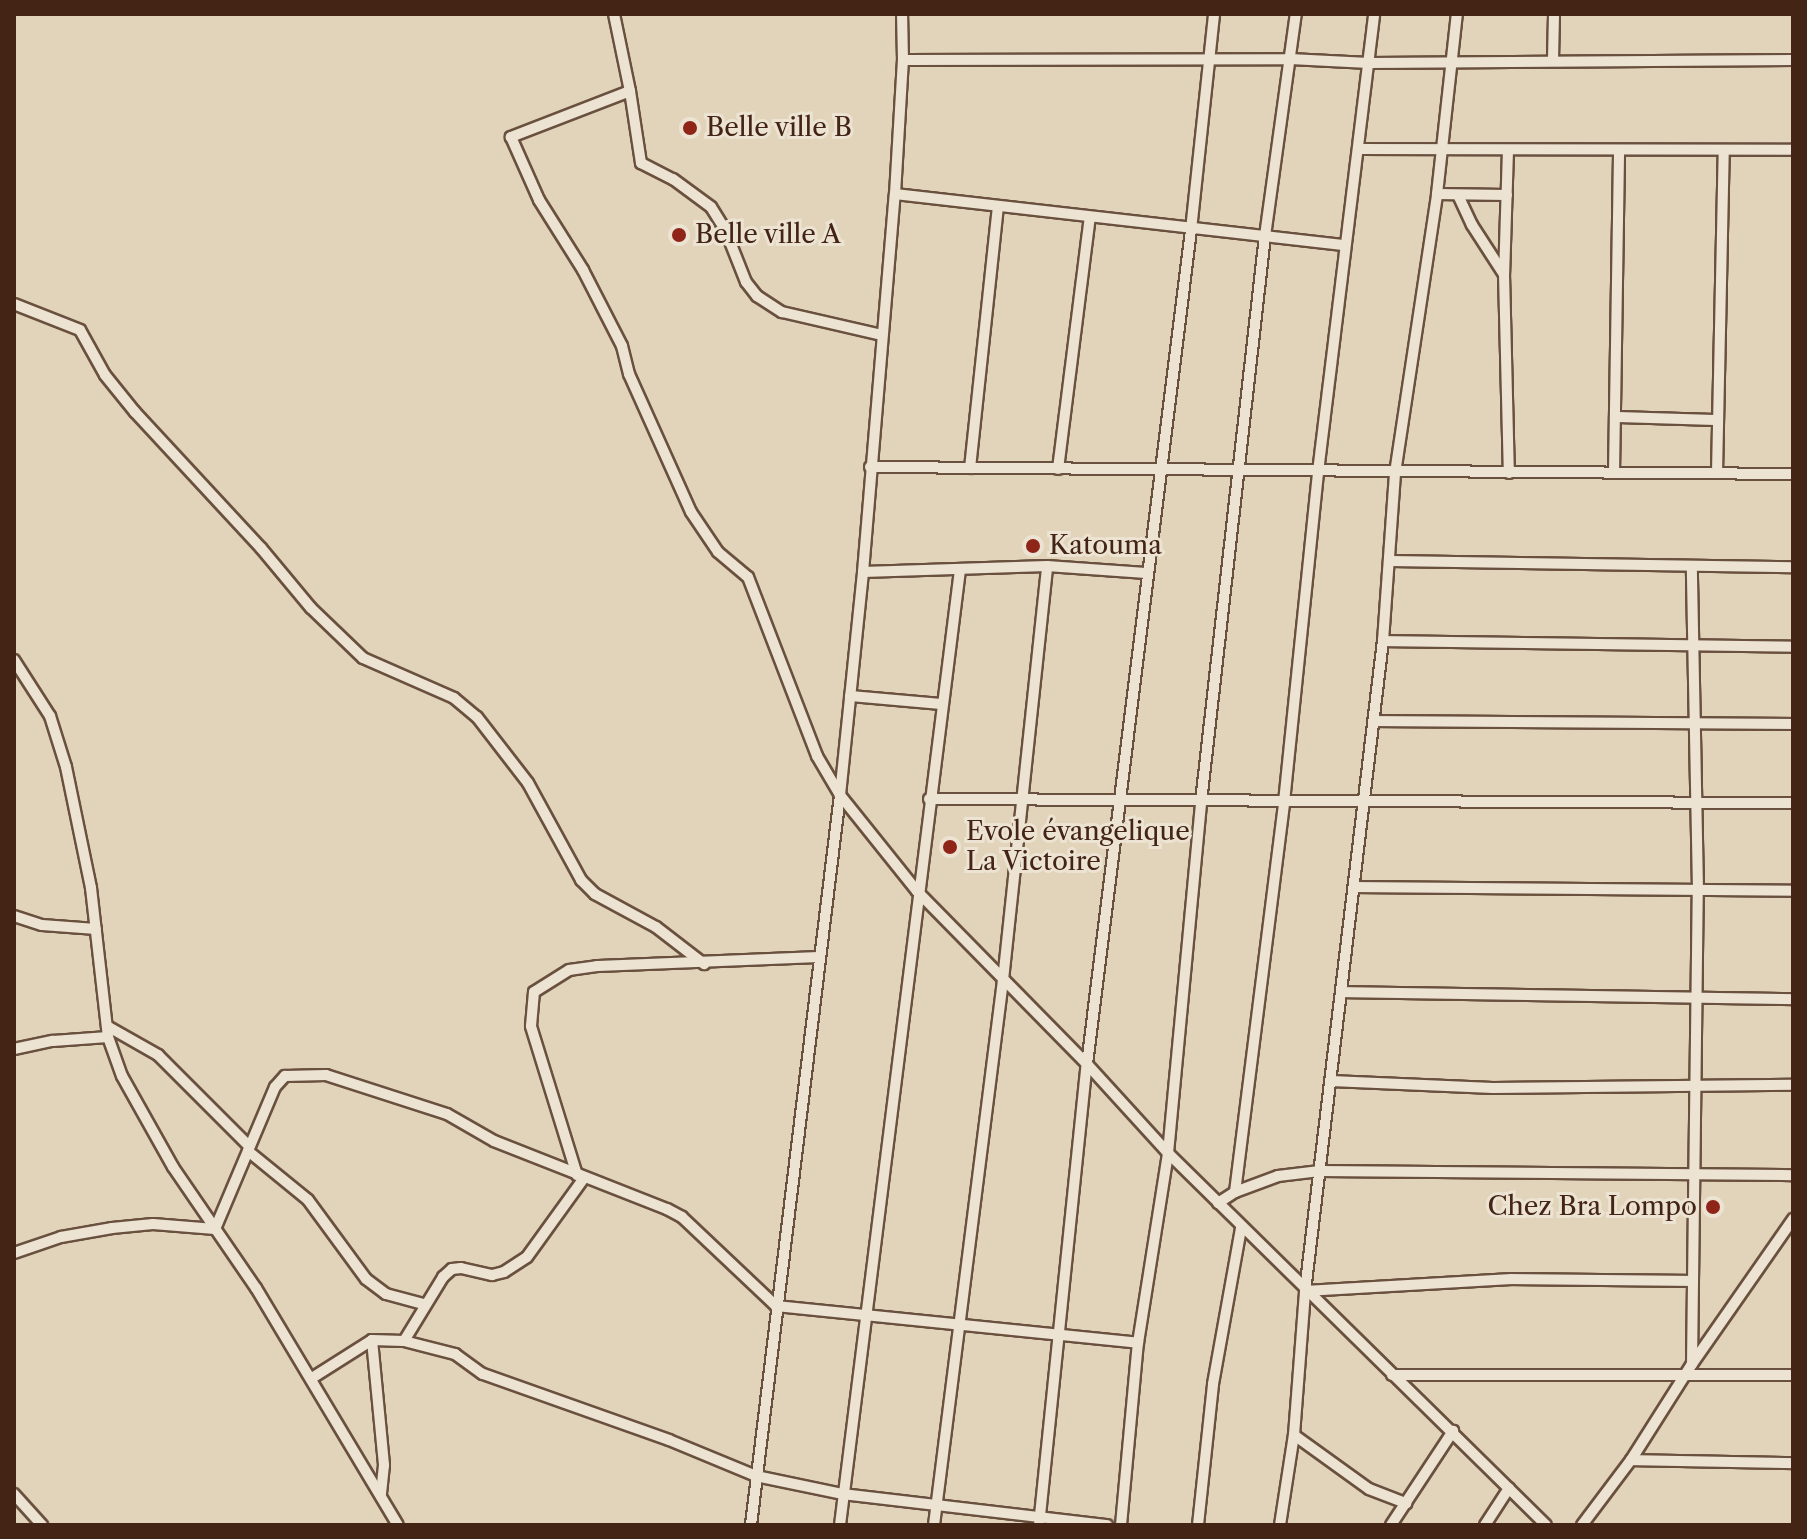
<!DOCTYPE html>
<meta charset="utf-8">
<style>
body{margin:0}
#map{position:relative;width:1807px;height:1539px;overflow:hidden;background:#e1d4ba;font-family:"Libre Caslon Text",serif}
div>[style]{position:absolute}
.roads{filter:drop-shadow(2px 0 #6a503e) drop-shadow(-2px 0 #6a503e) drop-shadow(0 2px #6a503e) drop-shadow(0 -2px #6a503e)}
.minor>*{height:10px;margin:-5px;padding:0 5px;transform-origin:5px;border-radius:5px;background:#ece3d2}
.dots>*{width:22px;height:22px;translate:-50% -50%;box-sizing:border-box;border:4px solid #ece3d2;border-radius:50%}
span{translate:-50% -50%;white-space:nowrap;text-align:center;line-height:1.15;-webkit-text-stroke:6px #ece3d2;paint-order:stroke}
.poi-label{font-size:26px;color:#432415}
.left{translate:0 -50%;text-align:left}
.right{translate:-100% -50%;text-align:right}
.frame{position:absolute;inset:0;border:16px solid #432415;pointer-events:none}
</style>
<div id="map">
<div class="roads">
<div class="minor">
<div style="left:614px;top:14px;width:79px;rotate:78.3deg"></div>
<div style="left:630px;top:91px;width:73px;rotate:81.3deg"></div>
<div style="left:641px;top:163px;width:36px;rotate:27deg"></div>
<div style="left:673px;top:179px;width:47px;rotate:36.4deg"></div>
<div style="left:711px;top:207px;width:26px;rotate:58deg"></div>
<div style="left:725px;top:229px;width:57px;rotate:68.4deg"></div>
<div style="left:746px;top:282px;width:18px;rotate:52deg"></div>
<div style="left:757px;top:296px;width:30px;rotate:33deg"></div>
<div style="left:782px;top:312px;width:103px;rotate:13deg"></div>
<div style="left:1553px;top:59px;width:45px;rotate:-88.7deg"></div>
<div style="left:903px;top:60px;width:387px;rotate:-0.1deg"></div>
<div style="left:1290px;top:59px;width:79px;rotate:2.9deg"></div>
<div style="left:1369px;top:63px;width:424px;rotate:-0.4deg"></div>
<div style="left:630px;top:91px;width:128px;rotate:158.9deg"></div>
<div style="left:511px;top:137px;width:69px;rotate:66deg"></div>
<div style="left:539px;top:200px;width:83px;rotate:57.8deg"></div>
<div style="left:583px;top:270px;width:85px;rotate:62.8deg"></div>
<div style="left:622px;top:346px;width:29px;rotate:76deg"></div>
<div style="left:629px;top:374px;width:151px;rotate:65.8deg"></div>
<div style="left:691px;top:512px;width:48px;rotate:56deg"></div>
<div style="left:718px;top:552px;width:39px;rotate:40deg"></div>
<div style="left:748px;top:577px;width:192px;rotate:68.9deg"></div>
<div style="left:817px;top:756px;width:45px;rotate:59.5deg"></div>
<div style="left:840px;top:795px;width:123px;rotate:51.3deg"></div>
<div style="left:917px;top:891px;width:243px;rotate:45.5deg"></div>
<div style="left:1087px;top:1064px;width:120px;rotate:47.7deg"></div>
<div style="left:1168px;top:1153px;width:530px;rotate:44.54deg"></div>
<div style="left:1359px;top:149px;width:434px;rotate:0.1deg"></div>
<div style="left:1508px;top:150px;width:124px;rotate:91.8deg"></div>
<div style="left:1504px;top:274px;width:199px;rotate:88.6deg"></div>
<div style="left:895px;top:194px;width:453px;rotate:6.5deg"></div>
<div style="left:1437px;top:194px;width:70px;rotate:0.8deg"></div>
<div style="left:1458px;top:195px;width:33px;rotate:65deg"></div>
<div style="left:1472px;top:225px;width:57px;rotate:57.1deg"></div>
<div style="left:14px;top:304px;width:71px;rotate:21.5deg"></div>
<div style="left:80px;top:330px;width:51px;rotate:60.9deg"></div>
<div style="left:105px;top:375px;width:48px;rotate:51deg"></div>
<div style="left:135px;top:412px;width:185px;rotate:47.2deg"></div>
<div style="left:261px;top:548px;width:78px;rotate:50.2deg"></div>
<div style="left:311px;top:608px;width:72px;rotate:43.9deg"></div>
<div style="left:363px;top:658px;width:99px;rotate:23.7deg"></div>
<div style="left:454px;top:698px;width:30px;rotate:40deg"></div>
<div style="left:477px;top:717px;width:83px;rotate:52.3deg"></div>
<div style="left:528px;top:783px;width:111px;rotate:61.3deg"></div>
<div style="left:581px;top:880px;width:20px;rotate:45deg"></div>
<div style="left:595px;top:894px;width:69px;rotate:28.4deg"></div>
<div style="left:656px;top:927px;width:61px;rotate:37.6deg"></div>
<div style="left:1615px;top:417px;width:103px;rotate:1.7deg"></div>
<div style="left:870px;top:467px;width:923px;rotate:0.43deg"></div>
<div style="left:970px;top:468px;width:263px;rotate:-83.9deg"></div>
<div style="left:1058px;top:469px;width:254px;rotate:-82.8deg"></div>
<div style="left:1614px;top:473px;width:323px;rotate:-89.1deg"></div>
<div style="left:1717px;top:473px;width:323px;rotate:-88.8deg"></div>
<div style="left:1391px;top:561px;width:402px;rotate:0.9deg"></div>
<div style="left:863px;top:572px;width:184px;rotate:-1.9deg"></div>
<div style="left:1047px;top:566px;width:99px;rotate:4deg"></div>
<div style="left:1383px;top:641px;width:410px;rotate:0.8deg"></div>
<div style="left:14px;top:660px;width:67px;rotate:57.3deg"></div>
<div style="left:50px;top:716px;width:53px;rotate:72.6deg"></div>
<div style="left:66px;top:767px;width:124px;rotate:78.3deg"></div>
<div style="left:91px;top:888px;width:150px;rotate:83.5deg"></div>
<div style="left:108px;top:1037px;width:41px;rotate:70.3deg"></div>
<div style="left:122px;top:1076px;width:104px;rotate:60.7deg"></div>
<div style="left:173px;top:1167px;width:147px;rotate:55.6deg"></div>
<div style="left:256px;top:1288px;width:276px;rotate:59.1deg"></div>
<div style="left:850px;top:696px;width:92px;rotate:5deg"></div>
<div style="left:1374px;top:721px;width:419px;rotate:0.4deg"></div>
<div style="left:929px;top:799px;width:864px;rotate:0.27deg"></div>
<div style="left:1356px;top:887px;width:437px;rotate:0.5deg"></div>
<div style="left:14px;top:916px;width:29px;rotate:18deg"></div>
<div style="left:42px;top:925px;width:54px;rotate:4.2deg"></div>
<div style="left:1341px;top:992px;width:452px;rotate:0.9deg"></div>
<div style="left:107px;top:1026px;width:59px;rotate:29.6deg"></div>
<div style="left:158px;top:1055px;width:129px;rotate:45deg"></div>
<div style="left:14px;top:1049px;width:40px;rotate:-12deg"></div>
<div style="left:53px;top:1041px;width:55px;rotate:-4.2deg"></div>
<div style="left:1331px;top:1081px;width:162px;rotate:2.5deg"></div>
<div style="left:1493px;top:1088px;width:300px;rotate:-0.6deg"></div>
<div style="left:248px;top:1151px;width:77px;rotate:39.2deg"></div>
<div style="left:308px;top:1200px;width:98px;rotate:53.7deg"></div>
<div style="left:366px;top:1279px;width:25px;rotate:37deg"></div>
<div style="left:386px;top:1294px;width:39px;rotate:15deg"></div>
<div style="left:577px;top:1175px;width:156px;rotate:-107.2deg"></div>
<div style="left:531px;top:1026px;width:34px;rotate:-85deg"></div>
<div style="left:534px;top:992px;width:41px;rotate:-32.2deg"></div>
<div style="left:569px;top:970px;width:28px;rotate:-8deg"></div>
<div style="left:597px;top:966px;width:223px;rotate:-2.3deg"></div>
<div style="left:1235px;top:1192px;width:393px;rotate:-82.8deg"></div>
<div style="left:1284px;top:802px;width:332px;rotate:-84.1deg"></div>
<div style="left:1318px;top:472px;width:461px;rotate:-83deg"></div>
<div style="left:1218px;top:1203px;width:20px;rotate:-33deg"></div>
<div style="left:1235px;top:1192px;width:46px;rotate:-20.4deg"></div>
<div style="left:1278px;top:1176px;width:42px;rotate:-6.8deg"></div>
<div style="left:1320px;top:1171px;width:473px;rotate:0.5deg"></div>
<div style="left:14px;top:1253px;width:50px;rotate:-18.8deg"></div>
<div style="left:61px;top:1237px;width:52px;rotate:-10deg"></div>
<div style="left:112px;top:1228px;width:41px;rotate:-5.6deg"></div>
<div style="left:153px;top:1224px;width:62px;rotate:4.6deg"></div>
<div style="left:215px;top:1229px;width:154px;rotate:-67.1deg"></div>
<div style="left:275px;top:1087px;width:15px;rotate:-48deg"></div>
<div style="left:285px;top:1076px;width:41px;rotate:-1.4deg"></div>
<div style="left:326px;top:1075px;width:127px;rotate:17.9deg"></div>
<div style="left:447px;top:1114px;width:54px;rotate:29.9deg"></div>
<div style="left:494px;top:1141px;width:186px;rotate:21.5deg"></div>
<div style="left:667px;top:1209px;width:17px;rotate:28deg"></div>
<div style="left:682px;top:1217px;width:129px;rotate:43.4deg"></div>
<div style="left:776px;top:1306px;width:364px;rotate:5.8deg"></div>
<div style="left:1305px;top:1291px;width:207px;rotate:-3.3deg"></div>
<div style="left:1512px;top:1279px;width:180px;rotate:0.6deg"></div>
<div style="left:372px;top:1340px;width:126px;rotate:84.5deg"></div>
<div style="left:384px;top:1465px;width:30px;rotate:96deg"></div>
<div style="left:404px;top:1341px;width:75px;rotate:-58.6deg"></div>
<div style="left:443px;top:1277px;width:12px;rotate:-42deg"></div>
<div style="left:452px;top:1269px;width:9px;rotate:-6deg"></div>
<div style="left:461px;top:1268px;width:32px;rotate:13deg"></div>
<div style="left:492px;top:1275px;width:12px;rotate:-14deg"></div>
<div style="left:504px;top:1272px;width:27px;rotate:-33deg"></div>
<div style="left:527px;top:1257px;width:97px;rotate:-54.2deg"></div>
<div style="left:1692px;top:1364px;width:474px;rotate:-89.3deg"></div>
<div style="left:1698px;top:890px;width:323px;rotate:-91.1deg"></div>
<div style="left:1392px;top:1375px;width:401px"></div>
<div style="left:312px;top:1378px;width:71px;rotate:-32.3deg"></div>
<div style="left:372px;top:1340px;width:32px;rotate:2deg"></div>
<div style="left:404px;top:1341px;width:53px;rotate:14.3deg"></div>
<div style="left:455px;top:1354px;width:34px;rotate:36deg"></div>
<div style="left:483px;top:1374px;width:197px;rotate:19.5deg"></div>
<div style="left:669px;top:1440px;width:94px;rotate:22.5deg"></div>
<div style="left:756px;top:1476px;width:89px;rotate:11.7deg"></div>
<div style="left:843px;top:1494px;width:266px;rotate:6.7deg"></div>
<div style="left:1294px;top:1435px;width:92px;rotate:35.8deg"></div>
<div style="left:1369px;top:1489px;width:40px;rotate:21deg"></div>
<div style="left:1631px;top:1460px;width:162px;rotate:1.1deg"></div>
<div style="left:14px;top:1494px;width:42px;rotate:47.9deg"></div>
<div style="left:751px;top:1525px;width:735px;rotate:-83.05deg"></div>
<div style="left:840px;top:795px;width:224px;rotate:-84.1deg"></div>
<div style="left:863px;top:572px;width:379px;rotate:-85.2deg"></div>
<div style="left:895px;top:194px;width:134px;rotate:-86.6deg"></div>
<div style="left:903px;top:60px;width:46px;rotate:-91.2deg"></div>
<div style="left:840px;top:1525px;width:963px;rotate:-82.84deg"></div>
<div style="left:934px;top:1525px;width:549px;rotate:-82.78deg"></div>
<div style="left:1003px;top:980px;width:416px;rotate:-83.9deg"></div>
<div style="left:1039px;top:1525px;width:463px;rotate:-84.1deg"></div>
<div style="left:1087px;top:1064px;width:840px;rotate:-82.89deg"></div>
<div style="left:1191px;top:230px;width:217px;rotate:-83.9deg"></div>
<div style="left:1121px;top:1525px;width:183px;rotate:-84.7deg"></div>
<div style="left:1138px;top:1343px;width:192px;rotate:-81deg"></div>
<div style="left:1168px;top:1153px;width:353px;rotate:-84.6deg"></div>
<div style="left:1201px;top:802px;width:570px;rotate:-83.55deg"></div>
<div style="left:1265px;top:236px;width:224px;rotate:-82.1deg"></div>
<div style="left:1198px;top:1525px;width:142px;rotate:-83.9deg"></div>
<div style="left:1213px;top:1384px;width:158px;rotate:-79.8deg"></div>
<div style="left:1280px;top:1525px;width:91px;rotate:-81.2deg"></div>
<div style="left:1294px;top:1435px;width:144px;rotate:-85.6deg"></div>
<div style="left:1305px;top:1291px;width:655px;rotate:-83.16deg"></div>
<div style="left:1383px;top:641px;width:168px;rotate:-85.9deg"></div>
<div style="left:1395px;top:473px;width:282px;rotate:-81.4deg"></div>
<div style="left:1437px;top:194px;width:181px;rotate:-83.7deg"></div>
<div style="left:1391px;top:1525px;width:113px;rotate:-56.6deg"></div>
<div style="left:1485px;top:1525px;width:44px;rotate:-57deg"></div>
<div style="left:1582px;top:1525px;width:81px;rotate:-53deg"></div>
<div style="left:1631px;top:1460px;width:114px;rotate:-57.6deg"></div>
<div style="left:1692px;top:1364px;width:177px;rotate:-55.1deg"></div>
</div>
</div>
<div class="dots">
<div style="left:690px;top:128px;background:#8f2418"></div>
<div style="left:679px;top:235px;background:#8f2418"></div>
<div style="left:1033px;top:546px;background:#8f2418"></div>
<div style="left:950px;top:847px;background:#8f2418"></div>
<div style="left:1713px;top:1207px;background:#8f2418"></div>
</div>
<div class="poi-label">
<span class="left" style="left:706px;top:128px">Belle ville B</span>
<span class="left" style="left:695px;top:235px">Belle ville A</span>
<span class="left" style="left:1049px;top:546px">Katouma</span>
<span class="left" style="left:966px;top:847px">Evole évangelique<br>La Victoire</span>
<span class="right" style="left:1697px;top:1207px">Chez Bra Lompo</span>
</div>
<div class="frame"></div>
</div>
